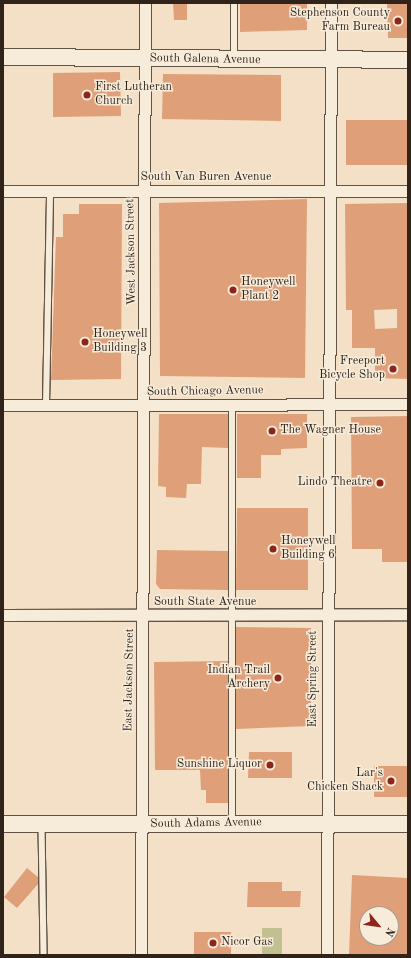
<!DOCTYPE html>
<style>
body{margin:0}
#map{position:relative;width:411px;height:958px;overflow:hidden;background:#f3e0c6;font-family:"Old Standard TT",serif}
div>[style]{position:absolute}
.green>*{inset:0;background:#c2c091}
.building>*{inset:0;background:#dfa079}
.roads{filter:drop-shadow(1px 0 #605245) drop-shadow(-1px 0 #605245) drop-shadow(0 1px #605245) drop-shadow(0 -1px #605245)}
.lane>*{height:5.5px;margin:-2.75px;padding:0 2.75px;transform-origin:2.75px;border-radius:2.75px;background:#f7ebda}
.street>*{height:11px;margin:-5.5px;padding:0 5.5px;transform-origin:5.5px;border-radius:5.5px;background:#f7ebda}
.secondary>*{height:16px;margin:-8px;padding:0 8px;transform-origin:8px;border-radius:8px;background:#f7ebda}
.dots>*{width:11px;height:11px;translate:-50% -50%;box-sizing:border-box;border:2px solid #f7ebda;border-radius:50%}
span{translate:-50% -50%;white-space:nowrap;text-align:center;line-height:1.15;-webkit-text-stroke:3px #f7ebda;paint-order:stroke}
.poi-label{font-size:12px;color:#2f231a}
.right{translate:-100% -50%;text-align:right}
.left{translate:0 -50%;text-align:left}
.street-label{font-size:12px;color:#2f231a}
.frame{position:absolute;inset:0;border:4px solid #2f231a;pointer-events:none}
.north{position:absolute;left:359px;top:906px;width:40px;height:40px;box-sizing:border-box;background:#f7ebda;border:1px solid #a79b8d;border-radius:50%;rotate:119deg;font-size:11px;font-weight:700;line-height:16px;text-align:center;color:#2f231a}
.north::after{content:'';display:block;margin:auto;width:14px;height:18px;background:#8f2418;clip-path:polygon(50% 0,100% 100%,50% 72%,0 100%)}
</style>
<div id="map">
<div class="green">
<div style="clip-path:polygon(262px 928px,282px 928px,282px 955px,262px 955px)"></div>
</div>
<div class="building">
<div style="clip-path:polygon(173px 3px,187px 3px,187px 20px,174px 20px)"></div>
<div style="clip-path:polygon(240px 3px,307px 3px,307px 30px,240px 32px)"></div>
<div style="clip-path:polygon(387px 3px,408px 3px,408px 38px,388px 38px)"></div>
<div style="clip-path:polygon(120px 72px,121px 116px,53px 117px,53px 73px)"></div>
<div style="clip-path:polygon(163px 74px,281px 75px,281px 121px,162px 119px)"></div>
<div style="clip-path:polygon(346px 120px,408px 120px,408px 165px,346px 165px)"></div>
<div style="clip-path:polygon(307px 199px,305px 378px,160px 376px,159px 203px)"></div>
<div style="clip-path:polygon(evenodd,408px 203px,408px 379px,375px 378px,375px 348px,352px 348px,352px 310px,346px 310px,345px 204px,408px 203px,397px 309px,397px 328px,375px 329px,374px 310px,397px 309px)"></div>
<div style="clip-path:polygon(79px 204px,122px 204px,121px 379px,51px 380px,56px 237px,63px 237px,63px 214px,79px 214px)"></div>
<div style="clip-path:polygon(159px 414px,228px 414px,228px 448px,202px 447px,201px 484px,187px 484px,186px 498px,166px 497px,166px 487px,158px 486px)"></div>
<div style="clip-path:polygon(237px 414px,307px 414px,307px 448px,281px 449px,281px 455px,261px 455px,261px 478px,237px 478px)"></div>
<div style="clip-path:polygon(408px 416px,408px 562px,382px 562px,382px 549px,352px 549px,351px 417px)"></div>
<div style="clip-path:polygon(237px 508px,308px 508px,308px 590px,236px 590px)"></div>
<div style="clip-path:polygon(157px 550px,228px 551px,228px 590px,160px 589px,156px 584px)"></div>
<div style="clip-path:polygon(236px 627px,311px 628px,311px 726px,236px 729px)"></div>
<div style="clip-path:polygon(228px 661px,228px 803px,206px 803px,206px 790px,201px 790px,200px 770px,155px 770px,154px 662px)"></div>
<div style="clip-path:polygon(249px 752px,292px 752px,292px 778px,248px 778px)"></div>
<div style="clip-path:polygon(374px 766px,408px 766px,408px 797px,374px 797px)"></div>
<div style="clip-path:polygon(27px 868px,39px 878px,39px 883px,17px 908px,4px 897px)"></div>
<div style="clip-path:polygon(evenodd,352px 875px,408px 878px,408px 955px,349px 955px,352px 875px,367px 914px,391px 914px,391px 938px,367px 938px,367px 914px)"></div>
<div style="clip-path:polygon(248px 882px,282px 882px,282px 891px,301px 891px,300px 907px,247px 907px)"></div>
<div style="clip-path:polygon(194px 932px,231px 932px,231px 955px,194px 955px)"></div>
</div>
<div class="roads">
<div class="lane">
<div style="left:234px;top:57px;width:54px;rotate:-90deg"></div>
<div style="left:46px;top:405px;width:214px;rotate:-88.9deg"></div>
<div style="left:232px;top:823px;width:419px;rotate:-90deg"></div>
<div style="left:42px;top:825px;width:130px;rotate:89.1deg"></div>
</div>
<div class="street">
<div style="left:3px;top:191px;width:405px"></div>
<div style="left:3px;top:405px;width:405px;rotate:-0.1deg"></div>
<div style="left:3px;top:615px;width:405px;rotate:-0.1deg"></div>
<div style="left:141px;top:955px;width:952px;rotate:-89.76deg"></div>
<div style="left:327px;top:955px;width:952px;rotate:-89.76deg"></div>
</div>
<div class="secondary">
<div style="left:3px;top:57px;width:405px;rotate:0.4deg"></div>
<div style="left:3px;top:824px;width:405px"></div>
</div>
</div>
<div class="dots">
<div style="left:398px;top:21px;background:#8f2418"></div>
<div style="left:87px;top:95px;background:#8f2418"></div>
<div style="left:233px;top:290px;background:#8f2418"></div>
<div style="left:85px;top:342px;background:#8f2418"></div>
<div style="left:393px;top:369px;background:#8f2418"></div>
<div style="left:272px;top:431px;background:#8f2418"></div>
<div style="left:380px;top:483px;background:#8f2418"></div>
<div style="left:273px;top:549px;background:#8f2418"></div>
<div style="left:278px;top:678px;background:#8f2418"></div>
<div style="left:270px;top:765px;background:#8f2418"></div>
<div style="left:391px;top:781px;background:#8f2418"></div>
<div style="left:213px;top:943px;background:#8f2418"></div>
</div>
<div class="poi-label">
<span class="right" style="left:390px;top:21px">Stephenson County<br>Farm Bureau</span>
<span class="left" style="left:95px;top:95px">First Lutheran<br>Church</span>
<span class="left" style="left:241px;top:290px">Honeywell<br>Plant 2</span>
<span class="left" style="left:93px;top:342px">Honeywell<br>Building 3</span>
<span class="right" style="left:385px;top:369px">Freeport<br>Bicycle Shop</span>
<span class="left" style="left:280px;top:431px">The Wagner House</span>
<span class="right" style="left:372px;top:483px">Lindo Theatre</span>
<span class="left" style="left:281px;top:549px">Honeywell<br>Building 6</span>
<span class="right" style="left:270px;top:678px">Indian Trail<br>Archery</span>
<span class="right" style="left:262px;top:765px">Sunshine Liquor</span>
<span class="right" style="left:383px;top:781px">Lar's<br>Chicken Shack</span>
<span class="left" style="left:221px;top:943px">Nicor Gas</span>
</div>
<div class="street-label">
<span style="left:205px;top:60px;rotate:1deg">South Galena Avenue</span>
<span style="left:206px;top:178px">South Van Buren Avenue</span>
<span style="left:132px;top:252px;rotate:-91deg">West Jackson Street</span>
<span style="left:205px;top:392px;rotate:-1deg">South Chicago Avenue</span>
<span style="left:205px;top:603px">South State Avenue</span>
<span style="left:314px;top:679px;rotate:-90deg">East Spring Street</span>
<span style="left:130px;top:680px;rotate:-89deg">East Jackson Street</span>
<span style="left:206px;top:824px;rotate:-1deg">South Adams Avenue</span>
</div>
<div class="frame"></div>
<div class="north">N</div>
</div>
